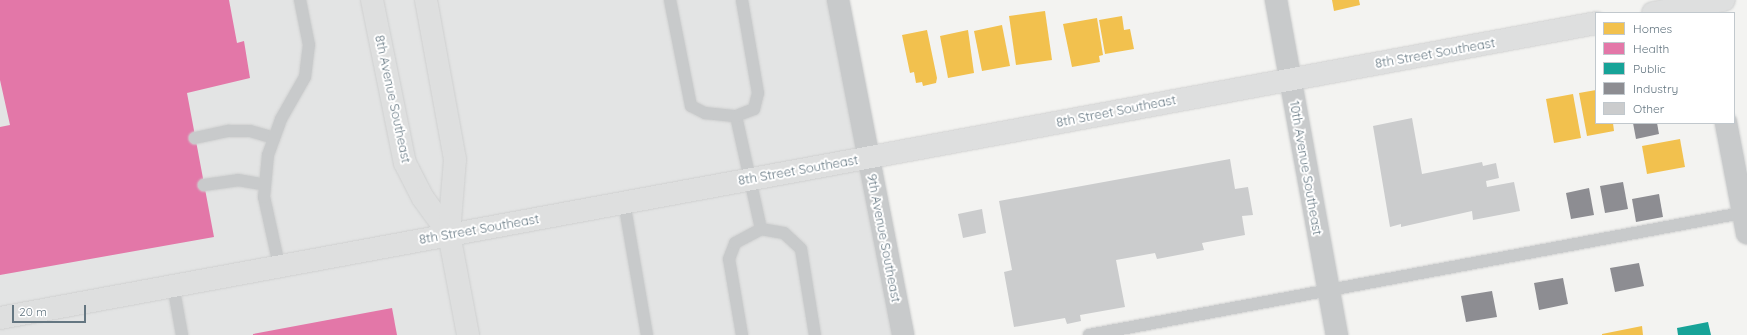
<!DOCTYPE html>
<style>
body{margin:0}
#map{position:relative;width:1747px;height:335px;overflow:hidden;background:#f3f3f1;font-family:Quicksand,sans-serif}
div>[style]{position:absolute}
.built>*{inset:0;background:#e3e4e4}
.homes>*{inset:0;background:#f2c14e}
.health>*{inset:0;background:#e377a8}
.public>*{inset:0;background:#17a398}
.industry>*{inset:0;background:#8d8d92}
.building>*{inset:0;background:#cbcccd}
.roads{filter:drop-shadow(0 0 1px #cfd0d0) drop-shadow(0 0 1px #cfd0d0)}
.lane>*{height:12px;margin:-6px;padding:0 6px;transform-origin:6px;border-radius:6px;background:#c8cacb}
.street>*{height:22px;margin:-11px;padding:0 11px;transform-origin:11px;border-radius:11px;background:#c8cacb}
.secondary>*{height:22px;margin:-11px;padding:0 11px;transform-origin:11px;border-radius:11px;background:#dedfdf}
.primary>*{height:22px;margin:-11px;padding:0 11px;transform-origin:11px;border-radius:11px;background:#dedfdf}
span{translate:-50% -50%;white-space:nowrap;text-align:center;line-height:1.15;-webkit-text-stroke:4px #fff;paint-order:stroke}
.street-label{font-size:13px;color:#647681}
.legend{position:absolute;left:1595px;top:12px;width:140px;height:112px;box-sizing:border-box;background:#fff;border:1px solid #c1c8cd;margin:0;padding:5px 7px;list-style:none;font-size:12px;color:#647681}
.legend li{display:flex;align-items:center;gap:8px;height:20px}
.legend b{width:20px;border:1px solid #c1c8cd}
.scale{position:absolute;left:12px;top:305px;width:74px;height:18px;box-sizing:border-box;border:2px solid #647681;border-top:0;padding-left:5px;font-size:12px;line-height:14px;white-space:nowrap;color:#647681;-webkit-text-stroke:3px #fff;paint-order:stroke}
</style>
<div id="map">
<div class="built">
<div style="clip-path:polygon(0 0,840px 0,903px 335px,0 335px)"></div>
</div>
<div class="homes">
<div style="clip-path:polygon(1332px 0,1359px 0,1360px 5px,1334px 11px)"></div>
<div style="clip-path:polygon(1045px 11px,1052px 60px,1016px 65px,1009px 16px)"></div>
<div style="clip-path:polygon(1122px 16px,1124px 30px,1130px 29px,1134px 49px,1105px 54px,1099px 20px)"></div>
<div style="clip-path:polygon(1097px 18px,1103px 55px,1099px 56px,1100px 62px,1072px 67px,1063px 24px)"></div>
<div style="clip-path:polygon(1002px 25px,1010px 66px,982px 71px,974px 31px)"></div>
<div style="clip-path:polygon(927px 30px,937px 78px,936px 83px,923px 86px,922px 82px,916px 83px,914px 72px,910px 73px,902px 35px)"></div>
<div style="clip-path:polygon(968px 30px,974px 73px,948px 78px,940px 36px)"></div>
<div style="clip-path:polygon(1596px 90px,1596px 123px,1613px 123px,1614px 131px,1587px 136px,1579px 93px)"></div>
<div style="clip-path:polygon(1573px 94px,1581px 138px,1554px 143px,1546px 99px)"></div>
<div style="clip-path:polygon(1680px 139px,1685px 167px,1647px 174px,1642px 146px)"></div>
<div style="clip-path:polygon(1642px 326px,1643px 335px,1602px 335px,1602px 334px)"></div>
</div>
<div class="health">
<div style="clip-path:polygon(0 0,229px 0,237px 43px,244px 41px,250px 78px,187px 93px,214px 237px,0 275px,0 127px,10px 125px,0 80px)"></div>
<div style="clip-path:polygon(392px 308px,397px 335px,253px 335px,253px 334px)"></div>
</div>
<div class="public">
<div style="clip-path:polygon(1708px 322px,1711px 335px,1678px 335px,1677px 328px)"></div>
</div>
<div class="industry">
<div style="clip-path:polygon(1633px 123px,1657px 123px,1659px 134px,1636px 139px)"></div>
<div style="clip-path:polygon(1623px 182px,1628px 209px,1605px 213px,1600px 186px)"></div>
<div style="clip-path:polygon(1589px 188px,1594px 215px,1571px 219px,1566px 193px)"></div>
<div style="clip-path:polygon(1659px 194px,1663px 217px,1636px 222px,1632px 199px)"></div>
<div style="clip-path:polygon(1639px 263px,1644px 286px,1615px 292px,1610px 268px)"></div>
<div style="clip-path:polygon(1563px 278px,1568px 304px,1539px 310px,1534px 283px)"></div>
<div style="clip-path:polygon(1492px 291px,1497px 317px,1466px 322px,1461px 296px)"></div>
</div>
<div class="building">
<div style="clip-path:polygon(1412px 118px,1422px 174px,1482px 162px,1483px 166px,1496px 163px,1499px 178px,1486px 181px,1487px 187px,1514px 182px,1520px 211px,1473px 220px,1472px 211px,1401px 227px,1401px 224px,1390px 227px,1373px 126px)"></div>
<div style="clip-path:polygon(1230px 159px,1235px 189px,1248px 187px,1253px 215px,1242px 216px,1245px 235px,1202px 243px,1204px 250px,1157px 259px,1155px 253px,1116px 260px,1125px 307px,1080px 315px,1081px 321px,1067px 324px,1065px 318px,1014px 327px,1004px 272px,1012px 270px,999px 201px)"></div>
<div style="clip-path:polygon(982px 209px,986px 233px,963px 238px,958px 214px)"></div>
</div>
<div class="roads">
<div class="lane">
<div style="left:670px;top:0;width:108px;rotate:78.8deg"></div>
<div style="left:691px;top:106px;width:16px;rotate:27deg"></div>
<div style="left:705px;top:113px;width:31px;rotate:6deg"></div>
<div style="left:736px;top:116px;width:116px;rotate:77.5deg"></div>
<div style="left:761px;top:229px;width:23px;rotate:10deg"></div>
<div style="left:784px;top:233px;width:23px;rotate:43deg"></div>
<div style="left:801px;top:249px;width:87px;rotate:80.8deg"></div>
<div style="left:736px;top:116px;width:19px;rotate:-21deg"></div>
<div style="left:754px;top:109px;width:16px;rotate:-76deg"></div>
<div style="left:758px;top:93px;width:94px;rotate:-99.8deg"></div>
<div style="left:195px;top:138px;width:35px;rotate:-12deg"></div>
<div style="left:229px;top:131px;width:21px"></div>
<div style="left:250px;top:131px;width:25px;rotate:16deg"></div>
<div style="left:204px;top:185px;width:34px;rotate:-8deg"></div>
<div style="left:238px;top:180px;width:27px;rotate:10deg"></div>
<div style="left:624px;top:202px;width:135px;rotate:80.2deg"></div>
<div style="left:279px;top:265px;width:70px;rotate:-102.4deg"></div>
<div style="left:264px;top:197px;width:42px;rotate:-84.6deg"></div>
<div style="left:268px;top:155px;width:38px;rotate:-70deg"></div>
<div style="left:281px;top:119px;width:48px;rotate:-60.3deg"></div>
<div style="left:305px;top:77px;width:32px;rotate:-83deg"></div>
<div style="left:309px;top:45px;width:46px;rotate:-101.3deg"></div>
<div style="left:173px;top:285px;width:51px;rotate:79.8deg"></div>
<div style="left:742px;top:335px;width:77px;rotate:-99.7deg"></div>
<div style="left:729px;top:259px;width:17px;rotate:-69deg"></div>
<div style="left:735px;top:243px;width:30px;rotate:-28deg"></div>
<div style="left:1089px;top:335px;width:669px;rotate:-10.59deg"></div>
</div>
<div class="street">
<div style="left:838px;top:0;width:341px;rotate:79deg"></div>
<div style="left:1276px;top:0;width:341px;rotate:79.7deg"></div>
<div style="left:1726px;top:123px;width:112px;rotate:79.2deg"></div>
</div>
<div class="secondary">
<div style="left:1653px;top:13px;width:72px;rotate:-10.4deg"></div>
<div style="left:0;top:318px;width:1623px;rotate:-10.47deg"></div>
</div>
<div class="primary">
<div style="left:372px;top:0;width:166px;rotate:78.6deg"></div>
<div style="left:405px;top:163px;width:39px;rotate:63deg"></div>
<div style="left:423px;top:198px;width:44px;rotate:54.2deg"></div>
<div style="left:426px;top:0;width:162px;rotate:79.7deg"></div>
<div style="left:455px;top:159px;width:75px;rotate:94.6deg"></div>
<div style="left:449px;top:234px;width:103px;rotate:79.3deg"></div>
</div>
</div>
<div class="street-label">
<span style="left:1435px;top:53px;rotate:-10deg">8th Street Southeast</span>
<span style="left:393px;top:99px;rotate:78deg">8th Avenue Southeast</span>
<span style="left:1116px;top:111px;rotate:-11deg">8th Street Southeast</span>
<span style="left:1306px;top:168px;rotate:80deg">10th Avenue Southeast</span>
<span style="left:798px;top:170px;rotate:-10deg">8th Street Southeast</span>
<span style="left:479px;top:229px;rotate:-10deg">8th Street Southeast</span>
<span style="left:884px;top:238px;rotate:79deg">9th Avenue Southeast</span>
</div>
<ul class="legend">
<li><b style="height:11px;background:#f2c14e"></b>Homes</li>
<li><b style="height:11px;background:#e377a8"></b>Health</li>
<li><b style="height:11px;background:#17a398"></b>Public</li>
<li><b style="height:11px;background:#8d8d92"></b>Industry</li>
<li><b style="height:11px;background:#cbcccd"></b>Other</li>
</ul>
<div class="scale">20 m</div>
</div>
